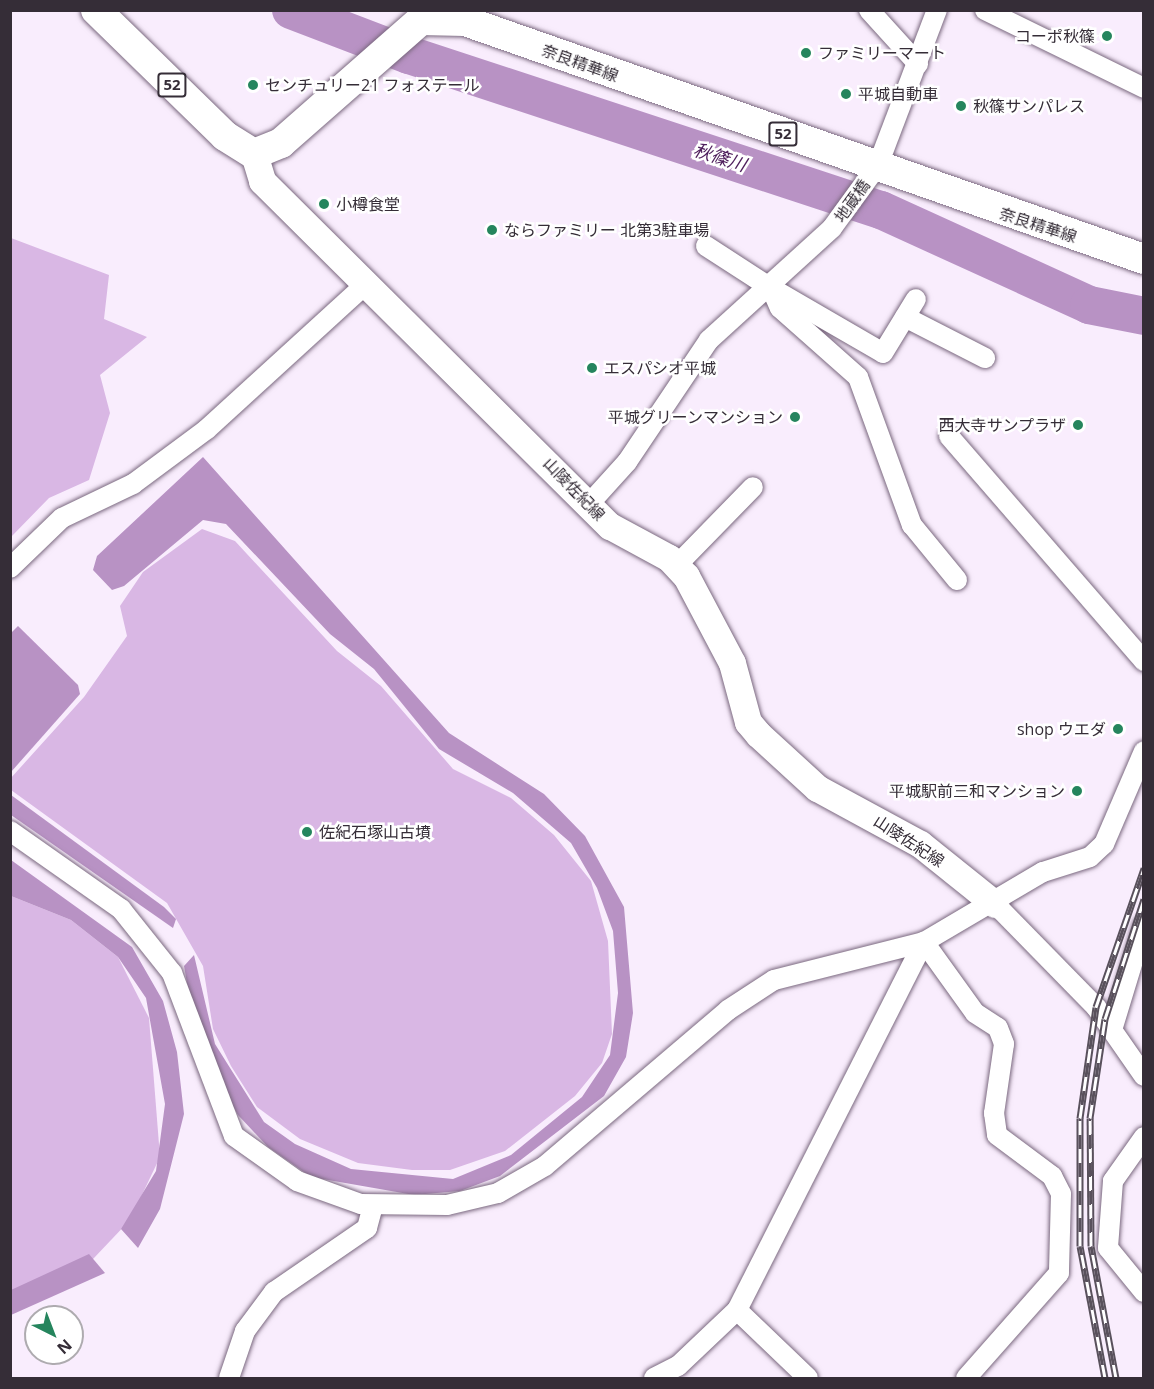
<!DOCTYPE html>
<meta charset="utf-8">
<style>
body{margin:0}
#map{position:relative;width:1154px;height:1389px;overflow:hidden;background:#f9edfd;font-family:"Open Sans","Noto Sans JP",sans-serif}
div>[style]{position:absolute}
.green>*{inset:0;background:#d9b7e4}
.water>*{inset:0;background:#b892c4}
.river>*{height:38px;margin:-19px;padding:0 19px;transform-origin:19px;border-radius:19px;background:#b892c4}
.roads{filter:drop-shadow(0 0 2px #7a687f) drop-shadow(0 0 2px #7a687f)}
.street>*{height:20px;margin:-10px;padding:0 10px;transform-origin:10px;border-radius:10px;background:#fff}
.secondary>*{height:27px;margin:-13.5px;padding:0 13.5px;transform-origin:13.5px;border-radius:13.5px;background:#fff}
.primary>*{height:30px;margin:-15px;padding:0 15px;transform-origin:15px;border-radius:15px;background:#fff}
.rail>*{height:7px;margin-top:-3.5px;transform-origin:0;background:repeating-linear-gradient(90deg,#fff 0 14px,#59515c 0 28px);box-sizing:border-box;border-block:2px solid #59515c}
.dots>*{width:16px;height:16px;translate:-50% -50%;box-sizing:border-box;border:3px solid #fff;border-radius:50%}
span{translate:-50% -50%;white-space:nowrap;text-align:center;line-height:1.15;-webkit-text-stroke:5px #fff;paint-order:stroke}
.shield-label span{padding:2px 4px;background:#fff;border:2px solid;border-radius:4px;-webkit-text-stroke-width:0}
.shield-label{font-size:15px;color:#352d37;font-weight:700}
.poi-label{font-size:16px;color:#352d37}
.right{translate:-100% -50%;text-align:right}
.left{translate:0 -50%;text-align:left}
.street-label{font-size:16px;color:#352d37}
.water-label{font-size:18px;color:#4d1d5b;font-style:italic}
.frame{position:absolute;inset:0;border:12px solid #352d37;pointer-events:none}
.north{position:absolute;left:24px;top:1305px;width:60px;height:60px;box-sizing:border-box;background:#fff;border:2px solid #aeabaf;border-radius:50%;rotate:138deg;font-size:16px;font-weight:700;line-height:24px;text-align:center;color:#352d37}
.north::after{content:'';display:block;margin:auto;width:21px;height:27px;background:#25855d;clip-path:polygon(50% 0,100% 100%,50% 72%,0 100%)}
</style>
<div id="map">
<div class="green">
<div style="clip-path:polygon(11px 238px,109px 275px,104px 319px,147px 337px,100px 375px,110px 413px,89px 480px,49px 498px,11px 537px)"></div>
<div style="clip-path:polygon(202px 529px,235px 541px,337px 651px,381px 686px,453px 769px,511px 798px,554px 835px,591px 881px,608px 941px,612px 1034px,602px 1063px,575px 1096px,505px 1151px,450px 1170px,412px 1170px,358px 1163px,300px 1139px,257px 1107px,231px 1066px,213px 1029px,203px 966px,167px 903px,11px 790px,10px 779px,84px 697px,127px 636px,120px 606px,143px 572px)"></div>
<div style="clip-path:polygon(11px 896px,71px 920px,118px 957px,149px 1018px,160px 1157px,130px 1220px,75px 1278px,11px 1298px)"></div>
</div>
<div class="water">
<div style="clip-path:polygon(203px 457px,449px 733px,544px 794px,585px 836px,624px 907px,633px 1013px,626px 1057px,604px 1096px,500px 1176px,460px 1191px,414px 1195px,311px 1177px,268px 1147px,238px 1115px,213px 1073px,194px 1023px,184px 966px,194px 955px,215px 1044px,264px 1122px,295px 1144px,351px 1169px,453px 1179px,511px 1155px,582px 1097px,610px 1055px,618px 993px,613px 931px,597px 888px,571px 843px,513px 793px,439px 749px,374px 669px,330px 634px,226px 524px,203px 520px,124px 586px,112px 590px,93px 570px,97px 556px)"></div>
<div style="clip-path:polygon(18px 626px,78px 685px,80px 694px,11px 772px,11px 633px)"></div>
<div style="clip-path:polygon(11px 795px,164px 907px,176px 919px,173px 928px,11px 815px)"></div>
<div style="clip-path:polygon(11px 860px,132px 947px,163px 1001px,177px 1052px,184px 1114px,160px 1209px,138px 1248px,121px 1229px,156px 1171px,165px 1104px,146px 998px,118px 957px,71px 920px,11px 896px)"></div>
<div style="clip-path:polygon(89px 1254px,105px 1273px,11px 1315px,11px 1290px)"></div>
</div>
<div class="river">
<div style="left:291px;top:10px;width:126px;rotate:20.9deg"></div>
<div style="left:409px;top:55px;width:497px;rotate:18.2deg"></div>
<div style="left:881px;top:210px;width:229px;rotate:24.5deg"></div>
<div style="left:1089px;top:305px;width:56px;rotate:11.3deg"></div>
</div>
<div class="roads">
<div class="street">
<div style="left:869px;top:10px;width:73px;rotate:47.8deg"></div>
<div style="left:985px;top:10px;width:177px;rotate:26.1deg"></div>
<div style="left:706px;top:246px;width:77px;rotate:32.9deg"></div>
<div style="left:771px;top:288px;width:22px;rotate:66deg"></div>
<div style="left:780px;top:308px;width:104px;rotate:41.5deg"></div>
<div style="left:858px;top:377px;width:158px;rotate:70deg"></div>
<div style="left:912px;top:525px;width:71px;rotate:50.7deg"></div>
<div style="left:771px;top:288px;width:129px;rotate:30.1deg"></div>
<div style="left:883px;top:353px;width:63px;rotate:-58.6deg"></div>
<div style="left:905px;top:317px;width:90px;rotate:27.1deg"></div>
<div style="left:949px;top:436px;width:298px;rotate:49.1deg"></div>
<div style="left:589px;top:504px;width:57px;rotate:-47.9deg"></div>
<div style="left:627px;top:462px;width:147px;rotate:-56.1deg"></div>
<div style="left:709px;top:340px;width:166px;rotate:-42.3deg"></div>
<div style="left:832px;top:228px;width:78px;rotate:-53.9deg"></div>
<div style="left:878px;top:165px;width:166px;rotate:-69.2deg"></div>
<div style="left:676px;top:566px;width:110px;rotate:-45.7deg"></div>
<div style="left:10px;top:568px;width:72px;rotate:-43.9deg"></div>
<div style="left:62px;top:518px;width:79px;rotate:-25.6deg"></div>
<div style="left:133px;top:484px;width:92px;rotate:-36.6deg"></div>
<div style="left:207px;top:429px;width:215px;rotate:-42.4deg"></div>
<div style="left:10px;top:831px;width:136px;rotate:35.1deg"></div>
<div style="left:121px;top:909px;width:82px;rotate:51.4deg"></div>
<div style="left:172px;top:973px;width:174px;rotate:69.2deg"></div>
<div style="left:234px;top:1136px;width:77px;rotate:35.5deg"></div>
<div style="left:297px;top:1181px;width:68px;rotate:19.8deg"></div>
<div style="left:361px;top:1204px;width:86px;rotate:0.7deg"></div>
<div style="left:447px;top:1205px;width:52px;rotate:-13.2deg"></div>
<div style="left:498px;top:1193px;width:54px;rotate:-29.9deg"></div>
<div style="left:545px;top:1166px;width:240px;rotate:-40.4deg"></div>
<div style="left:728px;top:1010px;width:55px;rotate:-33.1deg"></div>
<div style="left:774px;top:980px;width:155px;rotate:-14.2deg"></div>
<div style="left:924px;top:942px;width:87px;rotate:54.3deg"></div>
<div style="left:975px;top:1013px;width:27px;rotate:33deg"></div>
<div style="left:998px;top:1028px;width:17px;rotate:69deg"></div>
<div style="left:1004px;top:1044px;width:70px;rotate:98.2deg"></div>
<div style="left:994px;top:1113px;width:22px;rotate:82deg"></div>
<div style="left:997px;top:1135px;width:69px;rotate:36.7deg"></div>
<div style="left:1052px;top:1176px;width:20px;rotate:63deg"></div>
<div style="left:1061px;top:1194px;width:79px;rotate:91.5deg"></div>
<div style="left:1059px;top:1273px;width:140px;rotate:131.5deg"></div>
<div style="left:995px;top:904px;width:144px;rotate:45.6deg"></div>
<div style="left:1096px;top:1007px;width:84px;rotate:55.2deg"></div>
<div style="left:1112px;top:1030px;width:110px;rotate:-73.1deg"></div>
<div style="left:1144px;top:1137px;width:54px;rotate:125.2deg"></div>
<div style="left:1113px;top:1181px;width:67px;rotate:94.3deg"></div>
<div style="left:1108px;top:1248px;width:57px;rotate:50.7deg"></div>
<div style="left:737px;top:1310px;width:98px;rotate:43.8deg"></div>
<div style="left:229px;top:1378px;width:50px;rotate:-71.2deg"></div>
<div style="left:245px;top:1331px;width:49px;rotate:-53.4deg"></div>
<div style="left:274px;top:1292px;width:113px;rotate:-34.5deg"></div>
<div style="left:367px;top:1228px;width:23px;rotate:-75deg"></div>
<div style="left:654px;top:1378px;width:27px;rotate:-27deg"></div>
<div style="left:678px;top:1366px;width:81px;rotate:-43.5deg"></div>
<div style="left:737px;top:1310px;width:413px;rotate:-63.1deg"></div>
<div style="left:924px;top:942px;width:138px;rotate:-30.5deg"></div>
<div style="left:1043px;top:872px;width:49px;rotate:-17.7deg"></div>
<div style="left:1090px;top:857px;width:19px;rotate:-43deg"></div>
<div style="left:1104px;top:844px;width:101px;rotate:-66.7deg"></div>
</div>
<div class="secondary">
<div style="left:254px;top:154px;width:28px;rotate:73deg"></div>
<div style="left:262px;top:181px;width:490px;rotate:44.8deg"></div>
<div style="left:610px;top:526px;width:67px;rotate:28.5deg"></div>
<div style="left:669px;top:558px;width:25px;rotate:47deg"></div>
<div style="left:686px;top:576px;width:98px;rotate:62.1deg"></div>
<div style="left:732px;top:663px;width:61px;rotate:74.8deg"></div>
<div style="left:748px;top:722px;width:16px;rotate:50deg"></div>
<div style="left:758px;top:734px;width:80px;rotate:42.5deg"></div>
<div style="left:817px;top:788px;width:117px;rotate:28.5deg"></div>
<div style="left:920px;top:844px;width:96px;rotate:38.7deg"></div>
</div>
<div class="primary">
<div style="left:96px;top:10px;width:180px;rotate:44.3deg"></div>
<div style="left:225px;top:136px;width:34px;rotate:32deg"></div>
<div style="left:254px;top:154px;width:29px;rotate:-22deg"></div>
<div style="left:281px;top:143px;width:186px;rotate:-41.3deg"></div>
<div style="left:421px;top:20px;width:44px;rotate:1.3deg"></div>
<div style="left:465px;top:21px;width:720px;rotate:19.32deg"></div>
</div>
</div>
<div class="rail">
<div style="left:1105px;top:1378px;width:134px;rotate:-100.7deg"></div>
<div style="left:1080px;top:1246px;width:128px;rotate:-90deg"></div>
<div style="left:1080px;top:1118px;width:112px;rotate:-81.8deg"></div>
<div style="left:1096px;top:1007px;width:147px;rotate:-70.9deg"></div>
<div style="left:1116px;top:1378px;width:134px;rotate:-100.7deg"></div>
<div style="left:1091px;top:1246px;width:128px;rotate:-90.4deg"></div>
<div style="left:1090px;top:1118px;width:100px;rotate:-81.4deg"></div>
<div style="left:1105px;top:1019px;width:126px;rotate:-72deg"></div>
</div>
<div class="dots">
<div style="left:1107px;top:36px;background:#25855d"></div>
<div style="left:806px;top:53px;background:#25855d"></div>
<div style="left:253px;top:85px;background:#25855d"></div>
<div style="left:846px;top:94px;background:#25855d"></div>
<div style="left:961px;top:106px;background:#25855d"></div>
<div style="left:324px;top:204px;background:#25855d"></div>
<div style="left:492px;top:230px;background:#25855d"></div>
<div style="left:592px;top:368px;background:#25855d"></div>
<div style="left:795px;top:417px;background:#25855d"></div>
<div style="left:1078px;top:425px;background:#25855d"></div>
<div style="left:1118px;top:729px;background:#25855d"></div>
<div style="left:1077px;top:791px;background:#25855d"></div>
<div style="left:307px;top:832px;background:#25855d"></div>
</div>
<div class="shield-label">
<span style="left:172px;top:85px">52</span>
<span style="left:783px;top:134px">52</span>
</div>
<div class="poi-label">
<span class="right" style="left:1095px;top:36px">コーポ秋篠</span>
<span class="left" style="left:818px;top:53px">ファミリーマート</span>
<span class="left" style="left:265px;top:85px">センチュリー21 フォステール</span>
<span class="left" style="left:858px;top:94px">平城自動車</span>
<span class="left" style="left:973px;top:106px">秋篠サンパレス</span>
<span class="left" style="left:336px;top:204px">小樽食堂</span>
<span class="left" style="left:504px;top:230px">ならファミリー 北第3駐車場</span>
<span class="left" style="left:604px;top:368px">エスパシオ平城</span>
<span class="right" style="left:783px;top:417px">平城グリーンマンション</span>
<span class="right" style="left:1066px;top:425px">西大寺サンプラザ</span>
<span class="right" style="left:1106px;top:729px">shop ウエダ</span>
<span class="right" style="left:1065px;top:791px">平城駅前三和マンション</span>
<span class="left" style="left:319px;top:832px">佐紀石塚山古墳</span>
</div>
<div class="street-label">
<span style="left:580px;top:63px;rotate:20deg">奈良精華線</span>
<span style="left:852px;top:201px;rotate:-54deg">地蔵橋</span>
<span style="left:1038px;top:225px;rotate:18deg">奈良精華線</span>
<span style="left:574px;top:489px;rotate:46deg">山陵佐紀線</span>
<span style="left:909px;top:841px;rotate:33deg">山陵佐紀線</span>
</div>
<div class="water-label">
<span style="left:720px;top:157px;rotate:18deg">秋篠川</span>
</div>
<div class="frame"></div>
<div class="north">N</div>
</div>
